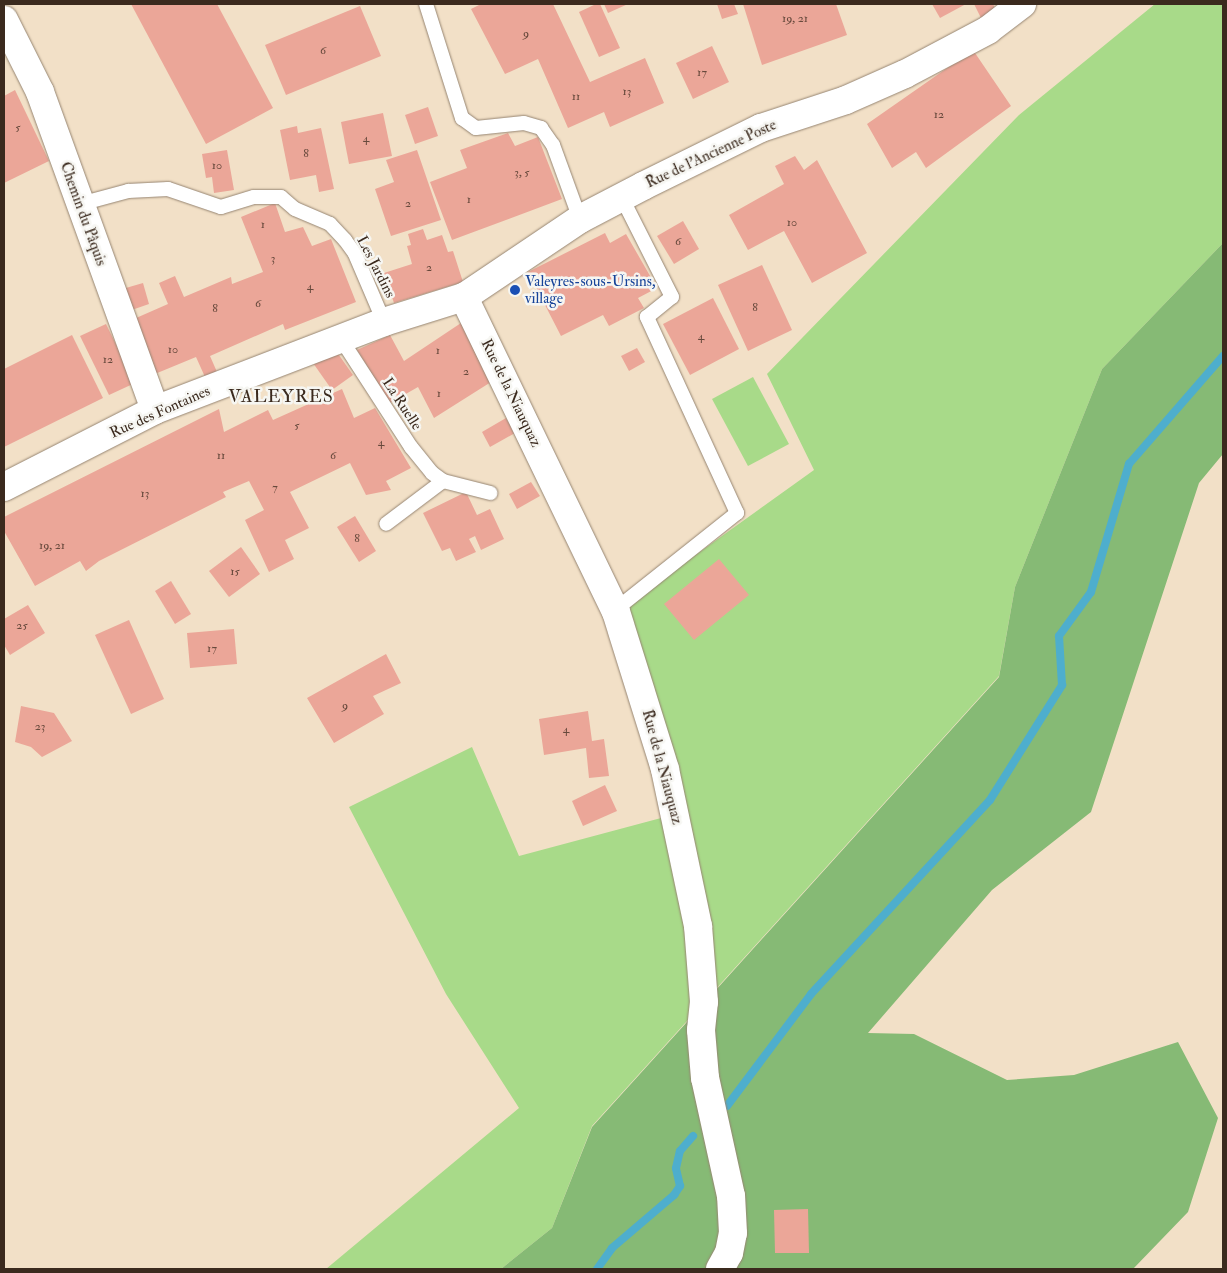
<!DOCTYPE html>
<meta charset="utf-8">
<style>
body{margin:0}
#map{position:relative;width:1227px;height:1273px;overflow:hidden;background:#f2e0c7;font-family:"IM FELL Double Pica",serif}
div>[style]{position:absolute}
.green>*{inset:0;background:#a8da89}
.forest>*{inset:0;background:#86ba75}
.stream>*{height:8px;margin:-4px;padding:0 4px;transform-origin:4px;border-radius:4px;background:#4eaecd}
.building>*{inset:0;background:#eba698}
.roads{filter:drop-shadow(0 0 1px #968572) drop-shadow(0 0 1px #968572)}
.service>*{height:14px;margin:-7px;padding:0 7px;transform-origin:7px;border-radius:7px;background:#fff}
.minor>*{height:28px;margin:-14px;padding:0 14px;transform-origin:14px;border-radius:14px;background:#fff}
.tertiary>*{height:28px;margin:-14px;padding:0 14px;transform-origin:14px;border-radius:14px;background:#fff}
.dots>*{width:14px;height:14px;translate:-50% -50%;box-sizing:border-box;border:2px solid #f6f6f2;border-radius:50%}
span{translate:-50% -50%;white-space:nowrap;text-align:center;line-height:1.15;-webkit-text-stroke:5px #f6f6f2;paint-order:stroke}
.number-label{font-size:12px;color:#67493c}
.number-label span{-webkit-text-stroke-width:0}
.street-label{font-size:15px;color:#3b2a1e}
.transit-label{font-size:15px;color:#164399}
.left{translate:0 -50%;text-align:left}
.quarter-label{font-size:18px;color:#3b2a1e;letter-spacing:1px}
.frame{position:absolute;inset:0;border:5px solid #3b2a1e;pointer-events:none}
</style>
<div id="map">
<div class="green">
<div style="clip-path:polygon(1155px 4px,1223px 4px,1223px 243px,1102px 369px,1015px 587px,999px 676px,592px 1126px,552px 1228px,501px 1269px,326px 1269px,519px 1108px,446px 994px,349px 807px,472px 747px,519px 856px,676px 814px,616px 612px,814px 470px,767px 374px,1019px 115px)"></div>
<div style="clip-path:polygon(753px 377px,789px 444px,748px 466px,712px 399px)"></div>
</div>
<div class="forest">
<div style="clip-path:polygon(1223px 243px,1223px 454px,1199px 483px,1091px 812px,992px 890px,868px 1033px,914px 1034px,1007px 1080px,1074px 1075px,1178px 1042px,1218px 1118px,1188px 1212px,1133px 1269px,501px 1269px,552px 1228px,592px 1127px,999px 677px,1015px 587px,1102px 369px)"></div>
</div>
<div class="stream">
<div style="left:727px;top:1106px;width:140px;rotate:-53.1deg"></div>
<div style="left:811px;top:994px;width:264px;rotate:-47.3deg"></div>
<div style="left:990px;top:800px;width:136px;rotate:-57.9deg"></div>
<div style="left:1062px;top:685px;width:49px;rotate:-93.5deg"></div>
<div style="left:1059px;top:636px;width:54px;rotate:-54deg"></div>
<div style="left:1091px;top:592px;width:134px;rotate:-73.5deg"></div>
<div style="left:1129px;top:464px;width:143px;rotate:-49deg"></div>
<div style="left:597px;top:1269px;width:26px;rotate:-54deg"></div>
<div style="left:612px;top:1248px;width:82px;rotate:-40.5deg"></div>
<div style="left:674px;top:1195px;width:11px;rotate:-56deg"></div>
<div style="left:680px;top:1186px;width:18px;rotate:-103deg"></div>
<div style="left:676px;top:1168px;width:17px;rotate:-77deg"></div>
<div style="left:680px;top:1151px;width:20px;rotate:-49deg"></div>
</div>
<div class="building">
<div style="clip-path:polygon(131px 4px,217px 4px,273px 108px,206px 144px)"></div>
<div style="clip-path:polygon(481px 4px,553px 4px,590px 82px,645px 58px,664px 103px,610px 127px,604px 112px,568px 128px,538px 59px,505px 74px,471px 9px)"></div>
<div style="clip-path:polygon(596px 4px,600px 4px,620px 48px,599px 57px,579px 12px)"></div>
<div style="clip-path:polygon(604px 4px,628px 4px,608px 13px)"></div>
<div style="clip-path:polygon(717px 4px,734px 4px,738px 14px,722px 19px)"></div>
<div style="clip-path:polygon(743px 4px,836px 4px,847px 35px,762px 65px)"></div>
<div style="clip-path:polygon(932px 4px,966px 4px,940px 18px)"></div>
<div style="clip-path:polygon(974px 4px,993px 4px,996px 10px,981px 18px)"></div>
<div style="clip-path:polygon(360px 6px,381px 56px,286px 95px,265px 45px)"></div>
<div style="clip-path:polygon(712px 46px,729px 82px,693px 99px,676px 63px)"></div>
<div style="clip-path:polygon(973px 50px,1011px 106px,926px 168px,916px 152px,892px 168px,867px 124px)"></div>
<div style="clip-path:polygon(15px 90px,49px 161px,4px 183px,4px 96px)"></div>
<div style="clip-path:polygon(428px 107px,438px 136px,415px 144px,405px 115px)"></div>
<div style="clip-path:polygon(383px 113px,392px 156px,349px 164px,341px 122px)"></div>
<div style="clip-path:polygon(297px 126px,298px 133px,321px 128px,334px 189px,319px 192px,316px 175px,290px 180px,280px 130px)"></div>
<div style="clip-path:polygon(508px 133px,515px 146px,538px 137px,562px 199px,452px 240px,430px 182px,467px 168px,460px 150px)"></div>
<div style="clip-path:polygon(227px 150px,234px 190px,214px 193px,212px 177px,206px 178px,202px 154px)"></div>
<div style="clip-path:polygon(417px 150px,441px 220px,391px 236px,375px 189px,394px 182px,386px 160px)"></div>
<div style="clip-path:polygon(795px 156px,804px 170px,817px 160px,867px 253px,812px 283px,784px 231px,748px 250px,729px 215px,784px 184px,775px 166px)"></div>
<div style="clip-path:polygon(275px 203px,285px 232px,303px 227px,312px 246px,331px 239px,356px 302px,285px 330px,283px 324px,210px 356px,217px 372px,205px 377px,196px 357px,150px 376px,127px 322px,168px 304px,159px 283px,175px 276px,184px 297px,231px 277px,232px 284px,263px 272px,241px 217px)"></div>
<div style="clip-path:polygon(683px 221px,699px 249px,674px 264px,657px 236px)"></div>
<div style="clip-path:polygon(423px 229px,427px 240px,442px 235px,448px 252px,453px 251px,463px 282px,394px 303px,384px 273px,412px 264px,407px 246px,411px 245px,408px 234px)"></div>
<div style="clip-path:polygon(605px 233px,610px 243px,626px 234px,657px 288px,638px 298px,644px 308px,609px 326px,603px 315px,561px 336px,528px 272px)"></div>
<div style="clip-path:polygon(762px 265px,792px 330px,748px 351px,718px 285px)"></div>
<div style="clip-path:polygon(143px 283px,149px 304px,126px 312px,119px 290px)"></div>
<div style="clip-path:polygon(713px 298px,739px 349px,690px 375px,663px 324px)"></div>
<div style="clip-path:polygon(461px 323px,491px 382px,434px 418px,418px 387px,390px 403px,357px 350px,390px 335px,404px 361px)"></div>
<div style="clip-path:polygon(106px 324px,135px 383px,109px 395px,80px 336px)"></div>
<div style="clip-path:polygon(72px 335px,103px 398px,4px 447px,4px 369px)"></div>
<div style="clip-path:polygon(334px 348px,353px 375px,332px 390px,313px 363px)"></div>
<div style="clip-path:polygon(637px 348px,645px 362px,629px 371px,621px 356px)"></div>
<div style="clip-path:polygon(342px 389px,354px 418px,375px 408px,411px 468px,386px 481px,391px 490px,366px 495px,350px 463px,290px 492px,309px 528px,285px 540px,294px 559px,269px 572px,245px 520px,264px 510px,249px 481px,223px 492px,226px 497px,99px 561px,86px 571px,80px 561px,35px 586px,4px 531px,4px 517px,219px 409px,224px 432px,268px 410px,273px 420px)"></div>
<div style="clip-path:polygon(506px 418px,515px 433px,490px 447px,482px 432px)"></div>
<div style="clip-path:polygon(531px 482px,540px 496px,517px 509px,509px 494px)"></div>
<div style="clip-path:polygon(466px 492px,477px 515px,490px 509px,504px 539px,481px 550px,475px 536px,469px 539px,476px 552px,456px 561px,450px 548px,442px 551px,423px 513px)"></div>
<div style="clip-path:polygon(355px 516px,376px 551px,359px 562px,337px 527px)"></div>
<div style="clip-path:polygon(241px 547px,260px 574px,229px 597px,209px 571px)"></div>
<div style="clip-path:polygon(719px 559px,749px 595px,694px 640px,664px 604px)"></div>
<div style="clip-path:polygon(171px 581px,191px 614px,175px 624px,155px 591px)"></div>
<div style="clip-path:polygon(28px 605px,45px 633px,10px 655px,4px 645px,4px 619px)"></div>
<div style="clip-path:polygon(129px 620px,164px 699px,131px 714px,95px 635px)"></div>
<div style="clip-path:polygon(234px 629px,237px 664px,190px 668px,187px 633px)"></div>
<div style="clip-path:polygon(386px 654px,401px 683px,373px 696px,384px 714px,334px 743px,307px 698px)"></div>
<div style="clip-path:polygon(21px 706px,54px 713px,72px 741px,42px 757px,31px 747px,15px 742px)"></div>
<div style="clip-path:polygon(588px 711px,592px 741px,604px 739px,609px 776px,589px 778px,586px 748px,544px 755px,539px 719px)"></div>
<div style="clip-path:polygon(605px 785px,617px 811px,583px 826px,572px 801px)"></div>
<div style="clip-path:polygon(808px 1209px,809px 1253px,775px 1253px,774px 1210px)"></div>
</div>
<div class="roads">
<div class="service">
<div style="left:426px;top:4px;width:120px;rotate:72.5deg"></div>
<div style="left:462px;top:118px;width:17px;rotate:36deg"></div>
<div style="left:476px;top:128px;width:48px;rotate:-5.9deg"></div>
<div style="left:524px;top:123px;width:18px;rotate:16deg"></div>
<div style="left:541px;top:128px;width:21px;rotate:55deg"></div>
<div style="left:553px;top:145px;width:79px;rotate:70deg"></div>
<div style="left:80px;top:204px;width:50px;rotate:-15.2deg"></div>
<div style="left:128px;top:191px;width:40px;rotate:-2.9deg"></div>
<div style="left:168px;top:189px;width:56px;rotate:18.8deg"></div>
<div style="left:221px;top:207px;width:34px;rotate:-17deg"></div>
<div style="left:254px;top:197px;width:27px"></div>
<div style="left:281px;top:197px;width:18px;rotate:41deg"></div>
<div style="left:295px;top:209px;width:38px;rotate:23deg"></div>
<div style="left:330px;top:224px;width:22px;rotate:47deg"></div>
<div style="left:345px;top:240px;width:17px;rotate:54deg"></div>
<div style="left:355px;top:254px;width:74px;rotate:66.9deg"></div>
<div style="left:341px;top:339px;width:129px;rotate:57.1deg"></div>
<div style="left:411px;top:447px;width:33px;rotate:51deg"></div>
<div style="left:432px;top:473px;width:14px;rotate:36deg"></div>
<div style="left:443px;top:481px;width:71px;rotate:143deg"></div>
<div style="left:443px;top:481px;width:49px;rotate:14.3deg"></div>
<div style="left:615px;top:610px;width:156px;rotate:-38.5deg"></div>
<div style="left:737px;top:513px;width:216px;rotate:-114.7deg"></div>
<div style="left:647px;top:317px;width:32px;rotate:-39deg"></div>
<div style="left:672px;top:297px;width:111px;rotate:-116.8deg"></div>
</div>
<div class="minor">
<div style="left:4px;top:20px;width:80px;rotate:63.4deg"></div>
<div style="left:40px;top:92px;width:338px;rotate:70.1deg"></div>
<div style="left:4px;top:487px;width:169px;rotate:-27deg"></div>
<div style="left:155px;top:410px;width:245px;rotate:-21deg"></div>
<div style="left:384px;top:322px;width:84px;rotate:-17.4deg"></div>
</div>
<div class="tertiary">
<div style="left:720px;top:1269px;width:18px;rotate:-61deg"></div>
<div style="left:729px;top:1253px;width:20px;rotate:-79deg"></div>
<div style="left:733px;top:1233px;width:37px;rotate:-93deg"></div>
<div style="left:731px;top:1196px;width:121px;rotate:-102.4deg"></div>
<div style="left:705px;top:1078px;width:48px;rotate:-94.8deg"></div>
<div style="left:701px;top:1030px;width:28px;rotate:-84deg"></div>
<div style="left:704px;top:1002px;width:76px;rotate:-94.5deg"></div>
<div style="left:698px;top:926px;width:160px;rotate:-101.9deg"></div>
<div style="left:665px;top:769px;width:164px;rotate:-107.3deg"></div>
<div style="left:616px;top:612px;width:350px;rotate:-115.8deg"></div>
<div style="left:464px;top:297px;width:140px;rotate:-33.9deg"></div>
<div style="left:580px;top:219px;width:71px;rotate:-27.6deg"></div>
<div style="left:643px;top:186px;width:131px;rotate:-26.2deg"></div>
<div style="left:761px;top:128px;width:89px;rotate:-18.2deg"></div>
<div style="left:846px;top:100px;width:64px;rotate:-23.8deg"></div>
<div style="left:905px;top:74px;width:94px;rotate:-27.9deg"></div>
<div style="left:988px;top:30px;width:43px;rotate:-37.4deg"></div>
</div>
</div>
<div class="dots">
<div style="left:515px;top:290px;background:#1a4fb4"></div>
</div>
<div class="number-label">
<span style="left:795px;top:19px">19, 21</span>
<span style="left:526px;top:34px">9</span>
<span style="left:323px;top:51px">6</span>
<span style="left:702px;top:73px">17</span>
<span style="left:627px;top:92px">13</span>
<span style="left:576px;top:97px">11</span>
<span style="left:939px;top:115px">12</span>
<span style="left:18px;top:128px">5</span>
<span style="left:366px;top:139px">4</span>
<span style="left:306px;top:154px">8</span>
<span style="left:217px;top:166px">10</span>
<span style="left:522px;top:173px">3, 5</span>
<span style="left:469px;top:200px">1</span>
<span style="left:408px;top:204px">2</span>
<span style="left:792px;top:223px">10</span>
<span style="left:263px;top:225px">1</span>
<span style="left:678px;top:242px">6</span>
<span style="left:273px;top:259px">3</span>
<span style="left:429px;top:268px">2</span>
<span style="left:310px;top:287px">4</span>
<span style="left:258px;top:304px">6</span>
<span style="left:755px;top:308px">8</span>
<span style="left:215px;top:309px">8</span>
<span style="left:701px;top:337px">4</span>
<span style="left:173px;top:350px">10</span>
<span style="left:438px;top:351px">1</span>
<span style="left:108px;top:360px">12</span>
<span style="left:466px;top:372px">2</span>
<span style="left:439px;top:394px">1</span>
<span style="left:297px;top:426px">5</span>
<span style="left:381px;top:443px">4</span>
<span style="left:221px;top:456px">11</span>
<span style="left:333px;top:456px">6</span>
<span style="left:275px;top:488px">7</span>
<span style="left:145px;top:494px">13</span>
<span style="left:357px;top:539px">8</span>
<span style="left:52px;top:546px">19, 21</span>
<span style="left:235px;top:572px">15</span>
<span style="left:22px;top:626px">25</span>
<span style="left:212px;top:649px">17</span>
<span style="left:345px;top:706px">9</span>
<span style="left:40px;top:727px">23</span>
<span style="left:566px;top:730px">4</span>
</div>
<div class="street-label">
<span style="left:711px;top:154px;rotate:-25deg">Rue de l'Ancienne Poste</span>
<span style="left:83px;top:214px;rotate:70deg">Chemin du Pâquis</span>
<span style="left:376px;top:267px;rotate:63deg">Les Jardins</span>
<span style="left:511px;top:393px;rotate:64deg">Rue de la Niauquaz</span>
<span style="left:402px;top:404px;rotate:57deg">La Ruelle</span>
<span style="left:160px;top:412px;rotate:-24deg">Rue des Fontaines</span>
<span style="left:662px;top:767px;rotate:75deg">Rue de la Niauquaz</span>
</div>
<div class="transit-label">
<span class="left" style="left:525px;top:290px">Valeyres-sous-Ursins,<br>village</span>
</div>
<div class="quarter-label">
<span style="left:281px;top:397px">VALEYRES</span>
</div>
<div class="frame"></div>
</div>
